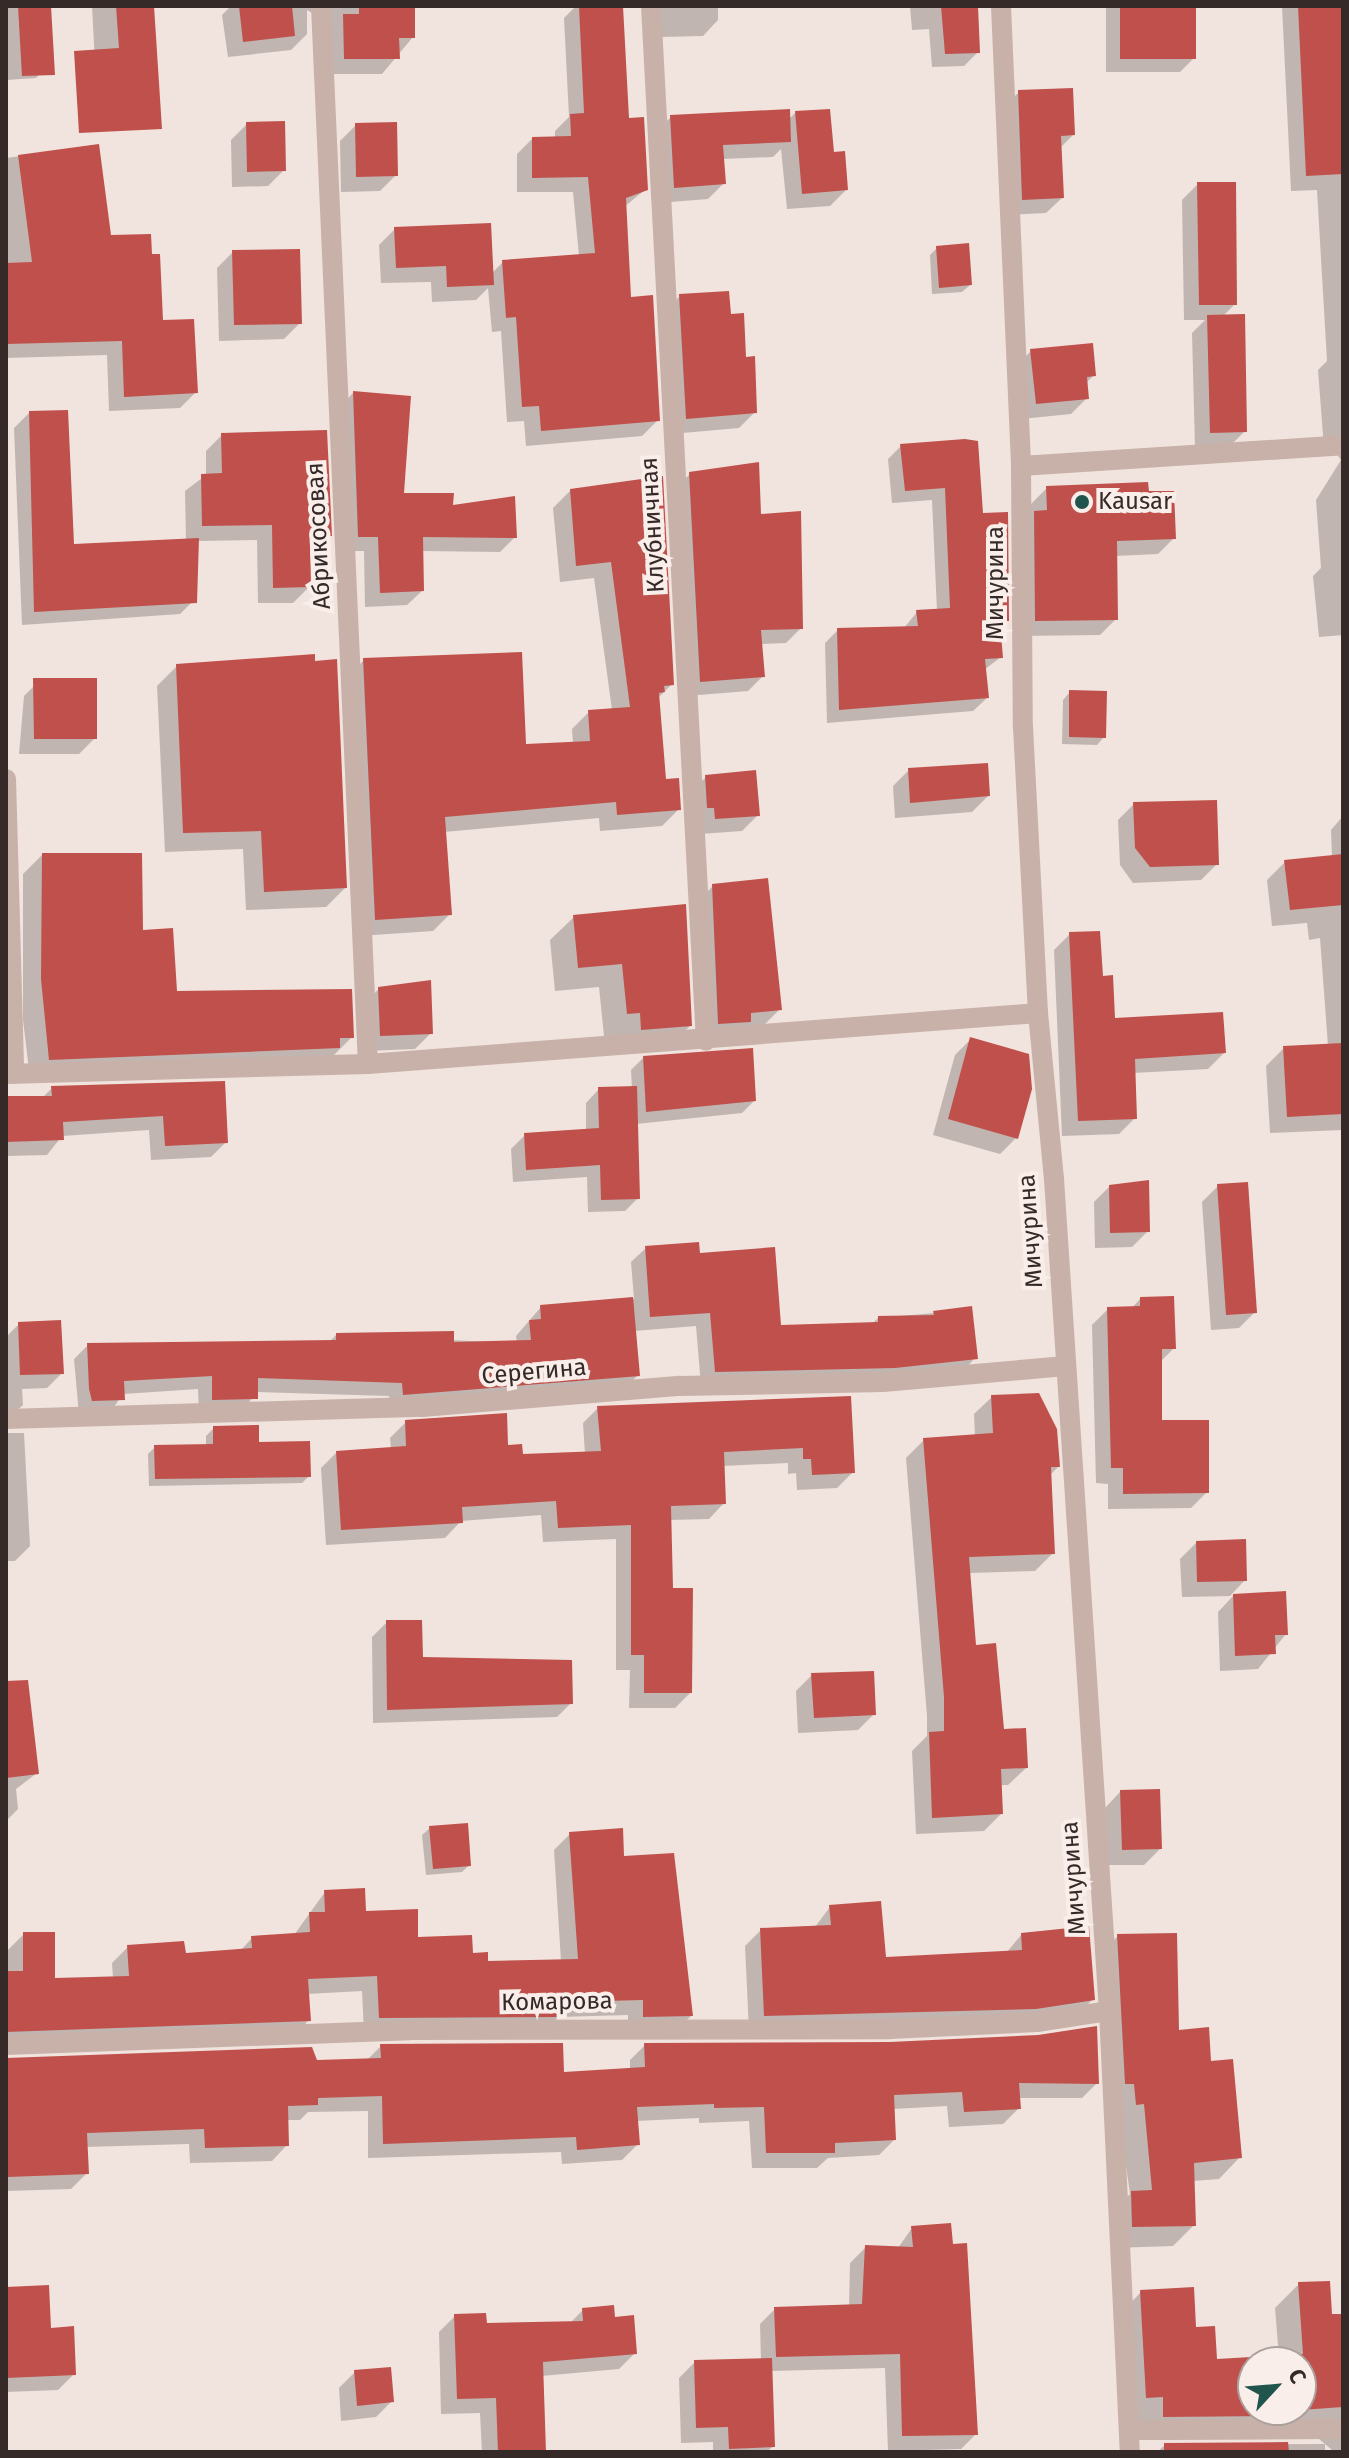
<!DOCTYPE html>
<meta charset="utf-8">
<style>
body{margin:0}
#map{position:relative;width:1349px;height:2458px;overflow:hidden;background:#f1e3dd;font-family:"Fira Sans",sans-serif}
div>[style]{position:absolute}
.shadow>*{inset:0;background:#0003}
.building>*{inset:0;background:#c0504b}
.street>*{height:20px;margin:-10px;padding:0 10px;transform-origin:10px;border-radius:10px;background:#c8b1a9}
.dots>*{width:22px;height:22px;translate:-50% -50%;box-sizing:border-box;border:4px solid #f9eee9;border-radius:50%}
span{translate:-50% -50%;white-space:nowrap;text-align:center;line-height:1.15;-webkit-text-stroke:8px #f9eee9;paint-order:stroke}
.poi-label{font-size:24px;color:#362a29}
.left{translate:0 -50%;text-align:left}
.street-label{font-size:24px;color:#362a29}
.frame{position:absolute;inset:0;border:8px solid #362a29;pointer-events:none}
.north{position:absolute;left:1237px;top:2346px;width:80px;height:80px;box-sizing:border-box;background:#f9eee9;border:2px solid #aba09c;border-radius:50%;rotate:64deg;font-size:22px;font-weight:700;line-height:32px;text-align:center;color:#362a29}
.north::after{content:'';display:block;margin:auto;width:28px;height:36px;background:#20554e;clip-path:polygon(50% 0,100% 100%,50% 72%,0 100%)}
</style>
<div id="map">
<div class="shadow">
<div style="clip-path:polygon(6px 6px,49px 6px,52px 62px,36px 78px,6px 80px)"></div>
<div style="clip-path:polygon(92px 6px,152px 6px,96px 83px)"></div>
<div style="clip-path:polygon(231px 6px,413px 6px,413px 37px,382px 74px,329px 74px,317px 16px,307px 10px,307px 34px,291px 50px,228px 57px,222px 15px)"></div>
<div style="clip-path:polygon(576px 6px,621px 6px,628px 120px,646px 189px,624px 207px,629px 299px,658px 420px,642px 436px,526px 446px,524px 421px,507px 422px,501px 331px,492px 332px,488px 288px,476px 300px,432px 302px,431px 282px,381px 283px,379px 245px,395px 229px,491px 274px,503px 262px,579px 256px,573px 192px,517px 192px,517px 154px,532px 139px,555px 139px,555px 131px,569px 117px,564px 18px)"></div>
<div style="clip-path:polygon(659px 6px,718px 6px,718px 20px,703px 36px,660px 37px)"></div>
<div style="clip-path:polygon(910px 6px,977px 6px,978px 52px,964px 66px,932px 67px,929px 29px,912px 30px)"></div>
<div style="clip-path:polygon(1106px 6px,1194px 6px,1194px 58px,1180px 72px,1106px 72px)"></div>
<div style="clip-path:polygon(1282px 6px,1343px 6px,1343px 635px,1319px 637px,1313px 576px,1321px 568px,1316px 500px,1341px 460px,1333px 449px,1324px 448px,1318px 370px,1327px 361px,1317px 190px,1291px 191px)"></div>
<div style="clip-path:polygon(1019px 92px,1073px 135px,1060px 148px,1062px 198px,1046px 213px,1007px 215px,1003px 108px)"></div>
<div style="clip-path:polygon(795px 113px,832px 154px,846px 190px,830px 206px,787px 209px,781px 149px,773px 157px,722px 159px,724px 183px,708px 199px,658px 203px,655px 133px,671px 117px,788px 120px)"></div>
<div style="clip-path:polygon(247px 124px,284px 170px,268px 186px,232px 187px,231px 140px)"></div>
<div style="clip-path:polygon(356px 125px,396px 175px,380px 191px,341px 192px,340px 141px)"></div>
<div style="clip-path:polygon(97px 146px,109px 237px,161px 322px,195px 393px,180px 408px,109px 411px,107px 355px,6px 358px,6px 158px)"></div>
<div style="clip-path:polygon(1198px 184px,1235px 304px,1222px 317px,1245px 431px,1229px 447px,1195px 448px,1192px 333px,1205px 320px,1184px 320px,1182px 200px)"></div>
<div style="clip-path:polygon(937px 248px,970px 285px,962px 292px,932px 294px,930px 255px)"></div>
<div style="clip-path:polygon(233px 252px,300px 323px,284px 339px,219px 341px,217px 268px)"></div>
<div style="clip-path:polygon(680px 296px,729px 316px,755px 412px,739px 428px,671px 434px,664px 312px)"></div>
<div style="clip-path:polygon(1031px 351px,1094px 375px,1085px 384px,1087px 398px,1071px 414px,1021px 419px,1015px 367px)"></div>
<div style="clip-path:polygon(353px 393px,402px 495px,451px 507px,515px 537px,500px 552px,421px 551px,422px 591px,407px 605px,365px 607px,364px 551px,343px 551px,339px 408px)"></div>
<div style="clip-path:polygon(29px 413px,72px 546px,186px 541px,185px 491px,206px 475px,206px 451px,222px 435px,330px 536px,308px 551px,309px 587px,293px 603px,258px 603px,257px 540px,197px 541px,195px 599px,180px 614px,22px 625px,14px 428px)"></div>
<div style="clip-path:polygon(901px 446px,982px 515px,1007px 620px,999px 629px,1001px 657px,984px 670px,987px 698px,973px 711px,827px 723px,825px 643px,838px 630px,904px 628px,917px 612px,937px 611px,932px 500px,892px 503px,888px 459px)"></div>
<div style="clip-path:polygon(690px 474px,759px 516px,801px 628px,786px 643px,760px 644px,763px 676px,748px 691px,686px 696px,675px 489px)"></div>
<div style="clip-path:polygon(661px 478px,672px 684px,658px 698px,665px 781px,679px 809px,662px 826px,600px 831px,599px 818px,444px 832px,450px 914px,433px 931px,358px 936px,347px 677px,364px 660px,524px 746px,573px 744px,572px 729px,589px 712px,612px 710px,594px 578px,560px 582px,553px 508px,571px 490px)"></div>
<div style="clip-path:polygon(1047px 488px,1147px 493px,1174px 538px,1158px 554px,1115px 556px,1116px 619px,1100px 635px,1020px 636px,1031px 504px)"></div>
<div style="clip-path:polygon(177px 666px,345px 888px,326px 907px,246px 910px,243px 849px,165px 852px,157px 686px)"></div>
<div style="clip-path:polygon(40px 680px,95px 738px,79px 754px,19px 754px,24px 696px)"></div>
<div style="clip-path:polygon(1070px 692px,1104px 737px,1097px 745px,1062px 744px,1063px 700px)"></div>
<div style="clip-path:polygon(909px 770px,988px 796px,972px 812px,895px 818px,893px 786px)"></div>
<div style="clip-path:polygon(706px 777px,758px 815px,742px 831px,700px 834px,690px 793px)"></div>
<div style="clip-path:polygon(1134px 804px,1217px 864px,1201px 880px,1133px 883px,1120px 865px,1118px 820px)"></div>
<div style="clip-path:polygon(1343px 816px,1343px 1130px,1270px 1133px,1266px 1066px,1284px 1048px,1328px 1046px,1320px 938px,1309px 940px,1307px 923px,1272px 926px,1267px 880px,1285px 862px,1332px 857px,1331px 830px)"></div>
<div style="clip-path:polygon(42px 855px,141px 932px,175px 993px,352px 1037px,333px 1056px,30px 1078px,23px 1020px,23px 874px)"></div>
<div style="clip-path:polygon(713px 886px,780px 1009px,764px 1025px,703px 1039px,697px 902px)"></div>
<div style="clip-path:polygon(574px 917px,690px 1026px,666px 1049px,604px 1036px,599px 987px,555px 991px,550px 940px)"></div>
<div style="clip-path:polygon(1070px 934px,1101px 978px,1113px 1020px,1224px 1053px,1208px 1069px,1133px 1073px,1135px 1118px,1119px 1134px,1062px 1136px,1054px 950px)"></div>
<div style="clip-path:polygon(379px 989px,431px 1033px,415px 1049px,365px 1051px,362px 1005px)"></div>
<div style="clip-path:polygon(971px 1039px,1016px 1138px,1000px 1154px,933px 1135px,955px 1055px)"></div>
<div style="clip-path:polygon(643px 1058px,754px 1101px,742px 1113px,636px 1124px,638px 1198px,625px 1211px,588px 1212px,587px 1177px,513px 1182px,511px 1149px,525px 1135px,586px 1131px,586px 1103px,599px 1089px,632px 1089px,631px 1070px)"></div>
<div style="clip-path:polygon(223px 1083px,226px 1142px,211px 1157px,151px 1160px,149px 1130px,62px 1136px,47px 1155px,6px 1156px,6px 1098px,42px 1098px,52px 1088px)"></div>
<div style="clip-path:polygon(1110px 1186px,1148px 1231px,1132px 1247px,1095px 1248px,1094px 1202px)"></div>
<div style="clip-path:polygon(1218px 1186px,1255px 1312px,1239px 1328px,1211px 1330px,1202px 1202px)"></div>
<div style="clip-path:polygon(646px 1248px,698px 1255px,779px 1327px,872px 1324px,878px 1318px,934px 1313px,975px 1358px,961px 1373px,701px 1386px,696px 1326px,634px 1331px,637px 1376px,623px 1390px,390px 1408px,389px 1396px,256px 1392px,242px 1412px,199px 1413px,198px 1389px,123px 1394px,109px 1414px,79px 1415px,74px 1359px,88px 1345px,329px 1342px,336px 1335px,517px 1343px,516px 1336px,541px 1307px,634px 1299px,631px 1262px)"></div>
<div style="clip-path:polygon(1140px 1299px,1174px 1348px,1160px 1362px,1160px 1422px,1207px 1492px,1191px 1508px,1108px 1509px,1108px 1484px,1096px 1483px,1092px 1325px,1108px 1309px,1131px 1309px)"></div>
<div style="clip-path:polygon(19px 1324px,62px 1373px,47px 1388px,22px 1389px,23px 1405px,6px 1420px,6px 1337px)"></div>
<div style="clip-path:polygon(992px 1397px,1058px 1467px,1050px 1475px,1053px 1553px,1035px 1571px,969px 1573px,974px 1647px,1003px 1731px,1026px 1768px,1008px 1785px,1000px 1785px,1001px 1814px,984px 1831px,916px 1834px,912px 1751px,927px 1736px,927px 1716px,906px 1458px,924px 1440px,975px 1436px,974px 1414px)"></div>
<div style="clip-path:polygon(849px 1398px,852px 1473px,837px 1488px,797px 1490px,796px 1473px,788px 1474px,788px 1463px,722px 1466px,724px 1503px,709px 1519px,669px 1520px,671px 1590px,690px 1693px,675px 1708px,629px 1708px,630px 1670px,616px 1670px,616px 1539px,543px 1542px,541px 1515px,461px 1521px,445px 1538px,326px 1545px,321px 1468px,336px 1453px,391px 1449px,390px 1438px,406px 1422px,506px 1447px,521px 1457px,585px 1454px,583px 1423px,598px 1408px)"></div>
<div style="clip-path:polygon(214px 1428px,309px 1476px,302px 1483px,149px 1486px,148px 1454px,155px 1447px,206px 1446px,206px 1436px)"></div>
<div style="clip-path:polygon(6px 1433px,24px 1433px,30px 1546px,15px 1561px,6px 1561px)"></div>
<div style="clip-path:polygon(1196px 1543px,1245px 1580px,1230px 1596px,1284px 1593px,1286px 1634px,1258px 1669px,1220px 1671px,1218px 1612px,1233px 1596px,1182px 1597px,1180px 1559px)"></div>
<div style="clip-path:polygon(387px 1622px,421px 1659px,571px 1703px,557px 1717px,373px 1723px,372px 1637px)"></div>
<div style="clip-path:polygon(812px 1675px,874px 1714px,858px 1730px,798px 1733px,796px 1691px)"></div>
<div style="clip-path:polygon(6px 1726px,37px 1773px,16px 1789px,18px 1809px,6px 1821px)"></div>
<div style="clip-path:polygon(1120px 1792px,1160px 1849px,1144px 1865px,1106px 1865px,1105px 1808px)"></div>
<div style="clip-path:polygon(430px 1828px,469px 1865px,462px 1872px,426px 1875px,422px 1835px)"></div>
<div style="clip-path:polygon(570px 1834px,622px 1858px,691px 2016px,675px 2032px,628px 2032px,628px 2015px,559px 2017px,544px 2032px,364px 2033px,362px 1991px,307px 1994px,309px 2020px,293px 2036px,6px 2046px,8px 1950px,24px 1934px,53px 1980px,113px 1978px,112px 1963px,128px 1947px,184px 1955px,240px 1951px,252px 1938px,294px 1935px,325px 1892px,416px 1939px,486px 1963px,561px 1961px,554px 1850px)"></div>
<div style="clip-path:polygon(830px 1907px,884px 1959px,1006px 1953px,1022px 1934px,1093px 1999px,1077px 2015px,749px 2031px,745px 1946px,761px 1930px,815px 1927px)"></div>
<div style="clip-path:polygon(1118px 1936px,1177px 2032px,1210px 2064px,1240px 2157px,1219px 2179px,1193px 2181px,1194px 2225px,1173px 2246px,1112px 2248px,1110px 2214px,1130px 2194px,1097px 1957px)"></div>
<div style="clip-path:polygon(645px 2045px,1097px 2083px,1082px 2098px,1018px 2098px,1019px 2108px,1003px 2124px,949px 2127px,947px 2106px,893px 2109px,894px 2140px,879px 2155px,828px 2158px,817px 2168px,752px 2168px,749px 2121px,699px 2123px,699px 2118px,636px 2121px,638px 2144px,622px 2160px,562px 2164px,561px 2152px,368px 2158px,368px 2111px,308px 2112px,300px 2120px,287px 2120px,287px 2145px,272px 2161px,190px 2163px,189px 2144px,85px 2147px,87px 2173px,71px 2189px,6px 2191px,6px 2060px,311px 2049px,315px 2062px,367px 2060px,381px 2046px,562px 2074px,630px 2070px,630px 2060px)"></div>
<div style="clip-path:polygon(912px 2228px,976px 2434px,961px 2449px,888px 2451px,885px 2368px,771px 2371px,773px 2446px,767px 2452px,713px 2452px,713px 2442px,681px 2443px,679px 2378px,695px 2362px,761px 2361px,760px 2324px,775px 2309px,849px 2306px,850px 2263px,865px 2248px,898px 2248px)"></div>
<div style="clip-path:polygon(evenodd,1299px 2284px,1331px 2317px,1343px 2316px,1343px 2450px,1332px 2450px,1325px 2444px,1325px 2452px,1157px 2452px,1165px 2445px,1325px 2444px,1319px 2439px,1140px 2440px,1140px 2420px,1123px 2421px,1118px 2316px,1141px 2292px,1194px 2329px,1215px 2361px,1279px 2357px,1275px 2308px,1299px 2284px,1253px 2362px,1301px 2362px,1301px 2410px,1253px 2410px,1253px 2362px)"></div>
<div style="clip-path:polygon(6px 2287px,49px 2330px,74px 2374px,58px 2390px,6px 2392px)"></div>
<div style="clip-path:polygon(583px 2310px,614px 2320px,635px 2353px,619px 2369px,541px 2376px,544px 2452px,482px 2452px,480px 2413px,441px 2414px,439px 2332px,455px 2316px,485px 2325px,569px 2324px)"></div>
<div style="clip-path:polygon(355px 2372px,392px 2401px,376px 2417px,341px 2421px,339px 2388px)"></div>
</div>
<div class="building">
<div style="clip-path:polygon(18px 6px,51px 6px,55px 75px,22px 76px)"></div>
<div style="clip-path:polygon(116px 6px,154px 6px,162px 129px,79px 133px,74px 51px,119px 48px)"></div>
<div style="clip-path:polygon(239px 6px,292px 6px,295px 36px,243px 42px)"></div>
<div style="clip-path:polygon(359px 6px,415px 6px,415px 38px,399px 38px,400px 59px,344px 59px,343px 14px,359px 14px)"></div>
<div style="clip-path:polygon(579px 6px,623px 6px,629px 118px,644px 117px,648px 190px,626px 198px,631px 297px,653px 295px,660px 421px,541px 431px,539px 406px,522px 407px,516px 317px,506px 318px,502px 260px,595px 253px,588px 177px,532px 178px,532px 137px,571px 136px,570px 114px,584px 113px)"></div>
<div style="clip-path:polygon(941px 6px,978px 6px,980px 53px,945px 54px)"></div>
<div style="clip-path:polygon(1120px 6px,1196px 6px,1196px 59px,1120px 59px)"></div>
<div style="clip-path:polygon(1298px 6px,1343px 6px,1343px 174px,1306px 176px)"></div>
<div style="clip-path:polygon(1073px 88px,1075px 135px,1061px 136px,1064px 198px,1022px 200px,1018px 90px)"></div>
<div style="clip-path:polygon(790px 109px,791px 142px,723px 145px,726px 184px,674px 188px,670px 115px)"></div>
<div style="clip-path:polygon(830px 109px,834px 152px,845px 151px,848px 190px,802px 194px,795px 111px)"></div>
<div style="clip-path:polygon(285px 121px,286px 171px,247px 172px,246px 122px)"></div>
<div style="clip-path:polygon(397px 122px,398px 176px,356px 177px,355px 123px)"></div>
<div style="clip-path:polygon(99px 144px,111px 235px,151px 234px,152px 254px,160px 254px,163px 320px,194px 319px,198px 393px,124px 397px,122px 341px,6px 344px,6px 263px,32px 262px,18px 155px)"></div>
<div style="clip-path:polygon(1197px 182px,1236px 182px,1237px 305px,1199px 305px)"></div>
<div style="clip-path:polygon(491px 223px,494px 285px,447px 287px,446px 266px,396px 268px,394px 227px)"></div>
<div style="clip-path:polygon(969px 243px,972px 285px,939px 288px,936px 246px)"></div>
<div style="clip-path:polygon(300px 249px,302px 324px,234px 325px,232px 250px)"></div>
<div style="clip-path:polygon(729px 291px,731px 314px,744px 313px,746px 357px,755px 356px,757px 413px,686px 419px,679px 294px)"></div>
<div style="clip-path:polygon(1245px 314px,1247px 432px,1210px 433px,1207px 315px)"></div>
<div style="clip-path:polygon(1093px 343px,1096px 376px,1087px 377px,1089px 399px,1036px 404px,1030px 349px)"></div>
<div style="clip-path:polygon(353px 391px,411px 396px,404px 493px,454px 493px,453px 505px,515px 496px,517px 538px,423px 537px,424px 591px,380px 593px,378px 537px,358px 537px)"></div>
<div style="clip-path:polygon(68px 410px,74px 544px,199px 538px,197px 603px,34px 612px,29px 411px)"></div>
<div style="clip-path:polygon(327px 430px,332px 536px,310px 536px,311px 587px,273px 588px,272px 525px,202px 526px,201px 474px,222px 473px,221px 433px)"></div>
<div style="clip-path:polygon(965px 439px,978px 441px,983px 513px,1008px 512px,1009px 621px,1000px 621px,1003px 658px,985px 659px,989px 698px,839px 710px,837px 628px,918px 626px,916px 610px,950px 608px,945px 488px,905px 491px,900px 444px)"></div>
<div style="clip-path:polygon(759px 462px,761px 514px,801px 511px,803px 629px,761px 630px,765px 677px,700px 682px,689px 472px)"></div>
<div style="clip-path:polygon(663px 476px,674px 685px,664px 686px,665px 692px,659px 693px,666px 779px,679px 778px,681px 810px,617px 815px,616px 802px,445px 817px,452px 915px,375px 920px,363px 658px,522px 652px,526px 744px,590px 741px,588px 710px,630px 707px,611px 562px,576px 566px,570px 489px)"></div>
<div style="clip-path:polygon(1148px 482px,1149px 491px,1174px 491px,1176px 539px,1117px 541px,1118px 620px,1035px 621px,1034px 511px,1047px 510px,1046px 486px)"></div>
<div style="clip-path:polygon(315px 654px,315px 661px,337px 659px,347px 888px,264px 892px,261px 831px,183px 833px,176px 664px)"></div>
<div style="clip-path:polygon(33px 678px,97px 678px,97px 739px,34px 739px)"></div>
<div style="clip-path:polygon(1069px 690px,1107px 691px,1106px 738px,1069px 737px)"></div>
<div style="clip-path:polygon(988px 763px,990px 796px,910px 803px,908px 768px)"></div>
<div style="clip-path:polygon(756px 770px,760px 816px,715px 819px,714px 808px,707px 808px,705px 775px)"></div>
<div style="clip-path:polygon(1217px 800px,1219px 865px,1150px 867px,1135px 848px,1133px 802px)"></div>
<div style="clip-path:polygon(42px 853px,142px 853px,143px 930px,173px 928px,177px 991px,352px 989px,354px 1038px,340px 1038px,340px 1048px,49px 1060px,41px 979px)"></div>
<div style="clip-path:polygon(1343px 854px,1343px 905px,1290px 910px,1284px 860px)"></div>
<div style="clip-path:polygon(768px 878px,782px 1010px,751px 1013px,751px 1022px,718px 1024px,712px 884px)"></div>
<div style="clip-path:polygon(686px 904px,692px 1026px,641px 1030px,640px 1013px,627px 1014px,622px 964px,578px 968px,573px 915px)"></div>
<div style="clip-path:polygon(1100px 931px,1103px 976px,1113px 975px,1115px 1018px,1223px 1012px,1226px 1053px,1135px 1059px,1137px 1119px,1078px 1121px,1069px 932px)"></div>
<div style="clip-path:polygon(431px 980px,433px 1034px,380px 1036px,378px 987px)"></div>
<div style="clip-path:polygon(970px 1037px,1029px 1054px,1032px 1089px,1018px 1139px,948px 1119px)"></div>
<div style="clip-path:polygon(1343px 1043px,1343px 1114px,1287px 1117px,1283px 1046px)"></div>
<div style="clip-path:polygon(753px 1048px,756px 1101px,646px 1112px,643px 1056px)"></div>
<div style="clip-path:polygon(225px 1081px,228px 1143px,165px 1146px,163px 1116px,63px 1122px,64px 1140px,6px 1142px,6px 1096px,52px 1096px,51px 1086px)"></div>
<div style="clip-path:polygon(637px 1086px,640px 1199px,601px 1200px,600px 1165px,526px 1170px,524px 1133px,599px 1128px,598px 1087px)"></div>
<div style="clip-path:polygon(1149px 1180px,1150px 1232px,1110px 1233px,1109px 1185px)"></div>
<div style="clip-path:polygon(1248px 1182px,1257px 1313px,1226px 1315px,1217px 1184px)"></div>
<div style="clip-path:polygon(699px 1242px,700px 1253px,775px 1247px,781px 1325px,878px 1322px,878px 1316px,934px 1315px,933px 1311px,972px 1306px,978px 1359px,895px 1368px,715px 1372px,710px 1313px,650px 1317px,645px 1246px)"></div>
<div style="clip-path:polygon(1174px 1296px,1176px 1349px,1162px 1349px,1162px 1420px,1209px 1420px,1209px 1493px,1123px 1494px,1123px 1468px,1111px 1468px,1107px 1307px,1140px 1306px,1140px 1297px)"></div>
<div style="clip-path:polygon(633px 1297px,640px 1376px,403px 1395px,402px 1383px,258px 1378px,258px 1399px,212px 1400px,212px 1376px,124px 1381px,125px 1400px,92px 1401px,89px 1389px,87px 1343px,336px 1340px,336px 1333px,454px 1331px,454px 1342px,531px 1340px,529px 1320px,541px 1319px,540px 1305px)"></div>
<div style="clip-path:polygon(61px 1320px,64px 1374px,20px 1375px,18px 1322px)"></div>
<div style="clip-path:polygon(1039px 1393px,1057px 1429px,1060px 1467px,1051px 1467px,1055px 1554px,969px 1557px,976px 1645px,996px 1643px,1004px 1729px,1026px 1728px,1028px 1768px,1001px 1769px,1003px 1814px,932px 1818px,929px 1732px,944px 1731px,944px 1697px,923px 1438px,993px 1433px,991px 1395px)"></div>
<div style="clip-path:polygon(851px 1396px,855px 1473px,812px 1475px,811px 1459px,803px 1459px,803px 1448px,724px 1452px,726px 1504px,671px 1506px,673px 1588px,693px 1588px,692px 1693px,644px 1693px,644px 1655px,631px 1655px,631px 1525px,558px 1528px,556px 1501px,462px 1507px,463px 1523px,341px 1530px,336px 1451px,406px 1446px,405px 1420px,507px 1413px,508px 1445px,522px 1444px,523px 1454px,601px 1451px,597px 1406px)"></div>
<div style="clip-path:polygon(259px 1425px,259px 1442px,310px 1441px,311px 1477px,155px 1479px,154px 1445px,213px 1444px,213px 1426px)"></div>
<div style="clip-path:polygon(1246px 1539px,1247px 1581px,1197px 1582px,1196px 1541px)"></div>
<div style="clip-path:polygon(1286px 1591px,1288px 1635px,1275px 1635px,1276px 1654px,1235px 1656px,1233px 1594px)"></div>
<div style="clip-path:polygon(386px 1620px,422px 1620px,423px 1657px,572px 1660px,573px 1704px,387px 1710px)"></div>
<div style="clip-path:polygon(874px 1671px,876px 1715px,814px 1718px,811px 1673px)"></div>
<div style="clip-path:polygon(28px 1680px,39px 1774px,6px 1778px,6px 1681px)"></div>
<div style="clip-path:polygon(1160px 1789px,1162px 1849px,1122px 1850px,1120px 1790px)"></div>
<div style="clip-path:polygon(468px 1823px,471px 1866px,433px 1869px,429px 1826px)"></div>
<div style="clip-path:polygon(623px 1828px,624px 1856px,674px 1853px,693px 2016px,643px 2017px,643px 2000px,564px 2002px,562px 2017px,379px 2018px,377px 1976px,308px 1979px,311px 2021px,6px 2032px,6px 1971px,23px 1971px,23px 1932px,55px 1932px,55px 1978px,129px 1976px,127px 1945px,184px 1941px,186px 1953px,252px 1948px,251px 1936px,310px 1932px,309px 1912px,325px 1912px,324px 1890px,365px 1888px,366px 1911px,418px 1909px,418px 1937px,472px 1935px,473px 1953px,488px 1952px,488px 1961px,578px 1959px,569px 1832px)"></div>
<div style="clip-path:polygon(881px 1901px,886px 1957px,1022px 1950px,1021px 1933px,1089px 1926px,1095px 2000px,1036px 2009px,764px 2016px,760px 1928px,831px 1925px,829px 1905px)"></div>
<div style="clip-path:polygon(1177px 1933px,1179px 2030px,1209px 2027px,1211px 2061px,1233px 2059px,1242px 2158px,1194px 2163px,1196px 2226px,1132px 2227px,1131px 2191px,1152px 2190px,1144px 2104px,1136px 2105px,1134px 2084px,1125px 2084px,1117px 1934px)"></div>
<div style="clip-path:polygon(1097px 2026px,1099px 2084px,1019px 2083px,1021px 2109px,964px 2112px,962px 2092px,894px 2095px,896px 2140px,835px 2143px,835px 2153px,766px 2153px,764px 2107px,714px 2108px,714px 2104px,637px 2107px,640px 2145px,577px 2150px,576px 2137px,383px 2144px,382px 2096px,318px 2098px,318px 2105px,288px 2106px,289px 2146px,205px 2148px,204px 2129px,87px 2133px,89px 2174px,8px 2177px,6px 2058px,312px 2047px,317px 2060px,381px 2058px,380px 2044px,563px 2043px,564px 2072px,645px 2067px,644px 2043px,890px 2042px,1038px 2035px)"></div>
<div style="clip-path:polygon(951px 2223px,953px 2244px,967px 2243px,978px 2435px,902px 2436px,900px 2354px,776px 2357px,774px 2307px,862px 2304px,865px 2245px,913px 2247px,911px 2226px)"></div>
<div style="clip-path:polygon(evenodd,1330px 2281px,1332px 2314px,1343px 2314px,1343px 2407px,1286px 2411px,1287px 2416px,1163px 2417px,1163px 2397px,1146px 2398px,1140px 2290px,1194px 2287px,1196px 2327px,1215px 2326px,1217px 2359px,1303px 2354px,1298px 2282px,1330px 2281px,1253px 2362px,1301px 2362px,1301px 2410px,1253px 2410px,1253px 2362px)"></div>
<div style="clip-path:polygon(49px 2285px,51px 2328px,74px 2326px,76px 2375px,6px 2378px,6px 2287px)"></div>
<div style="clip-path:polygon(614px 2305px,615px 2317px,634px 2315px,637px 2354px,543px 2362px,546px 2452px,498px 2452px,496px 2398px,457px 2399px,454px 2314px,486px 2313px,487px 2323px,583px 2321px,582px 2308px)"></div>
<div style="clip-path:polygon(772px 2358px,775px 2447px,729px 2449px,728px 2427px,696px 2428px,694px 2360px)"></div>
<div style="clip-path:polygon(391px 2367px,394px 2402px,357px 2406px,354px 2370px)"></div>
<div style="clip-path:polygon(1288px 2442px,1289px 2452px,1164px 2452px,1164px 2443px)"></div>
</div>
<div class="street">
<div style="left:321px;top:6px;width:1059px;rotate:87.46deg"></div>
<div style="left:651px;top:6px;width:1036px;rotate:86.96deg"></div>
<div style="left:1001px;top:6px;width:460px;rotate:87.5deg"></div>
<div style="left:1021px;top:466px;width:261px;rotate:89.6deg"></div>
<div style="left:1023px;top:727px;width:286px;rotate:87deg"></div>
<div style="left:1038px;top:1013px;width:167px;rotate:84.5deg"></div>
<div style="left:1054px;top:1179px;width:834px;rotate:86.22deg"></div>
<div style="left:1109px;top:2011px;width:441px;rotate:87.3deg"></div>
<div style="left:1021px;top:466px;width:323px;rotate:-3.7deg"></div>
<div style="left:6px;top:779px;width:295px;rotate:88.4deg"></div>
<div style="left:6px;top:1074px;width:362px;rotate:-1.6deg"></div>
<div style="left:368px;top:1064px;width:672px;rotate:-4.35deg"></div>
<div style="left:6px;top:1419px;width:416px;rotate:-1.7deg"></div>
<div style="left:422px;top:1407px;width:259px;rotate:-4.7deg"></div>
<div style="left:680px;top:1386px;width:203px;rotate:-1.1deg"></div>
<div style="left:883px;top:1382px;width:183px;rotate:-5deg"></div>
<div style="left:6px;top:2045px;width:404px;rotate:-2.1deg"></div>
<div style="left:410px;top:2030px;width:480px;rotate:-0.1deg"></div>
<div style="left:890px;top:2029px;width:147px;rotate:-2.7deg"></div>
<div style="left:1037px;top:2022px;width:73px;rotate:-8.7deg"></div>
<div style="left:1129px;top:2430px;width:214px;rotate:-0.3deg"></div>
</div>
<div class="dots">
<div style="left:1082px;top:502px;background:#20554e"></div>
</div>
<div class="poi-label">
<span class="left" style="left:1098px;top:502px">Kausar</span>
</div>
<div class="street-label">
<span style="left:653px;top:525px;rotate:-93deg">Клубничная</span>
<span style="left:319px;top:536px;rotate:-93deg">Абрикосовая</span>
<span style="left:996px;top:583px;rotate:-90deg">Мичурина</span>
<span style="left:1031px;top:1231px;rotate:-94deg">Мичурина</span>
<span style="left:534px;top:1372px;rotate:-5deg">Серегина</span>
<span style="left:1074px;top:1878px;rotate:-94deg">Мичурина</span>
<span style="left:557px;top:2002px;rotate:-1deg">Комарова</span>
</div>
<div class="frame"></div>
<div class="north">С</div>
</div>
